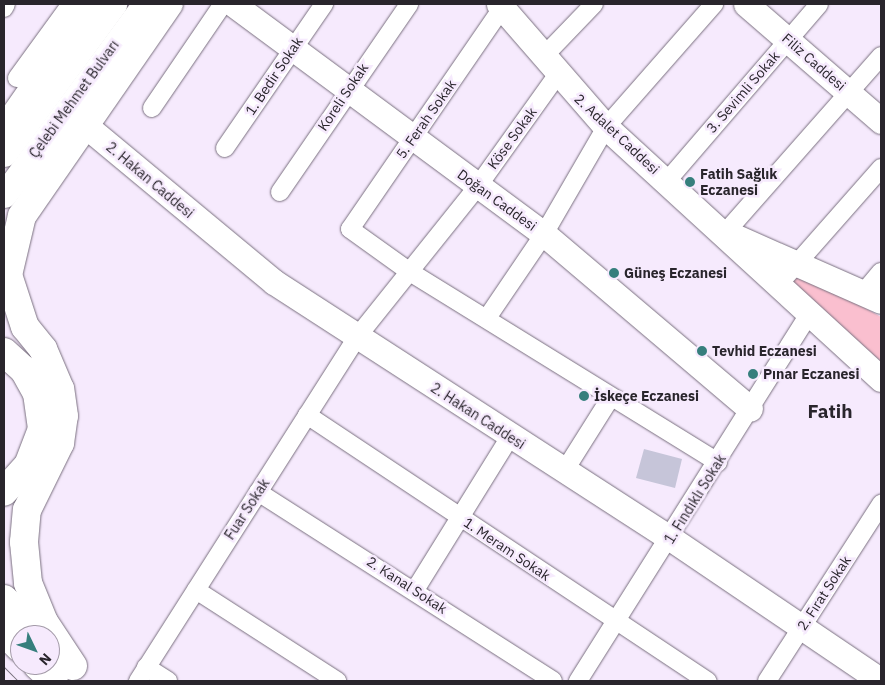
<!DOCTYPE html>
<meta charset="utf-8">
<style>
body{margin:0}
#map{position:relative;width:885px;height:685px;overflow:hidden;background:#f6eafd;font-family:"IBM Plex Sans",sans-serif}
div>[style]{position:absolute}
.green>*{inset:0;background:#fabfcf}
.building>*{inset:0;background:#c6c5d9}
.roads{filter:drop-shadow(0 0 1px #796f7f) drop-shadow(0 0 1px #796f7f)}
.street>*{height:18px;margin:-9px;padding:0 9px;transform-origin:9px;border-radius:9px;background:#fff}
.secondary>*{height:25px;margin:-12.5px;padding:0 12.5px;transform-origin:12.5px;border-radius:12.5px;background:#fff}
.highway>*{height:28px;margin:-14px;padding:0 14px;transform-origin:14px;border-radius:14px;background:#fff}
.tram>*{height:1px;margin:-0.5px;padding:0 0.5px;transform-origin:0.5px;border-radius:0.5px;background:#756e7a}
.dots>*{width:14px;height:14px;translate:-50% -50%;box-sizing:border-box;border:2px solid #f6eafd;border-radius:50%}
span{translate:-50% -50%;white-space:nowrap;text-align:center;line-height:1.15;-webkit-text-stroke:5px #f6eafd;paint-order:stroke}
.street-label{font-size:14px;color:#29252c}
.poi-label{font-size:14px;color:#29252c;font-weight:700}
.left{translate:0 -50%;text-align:left}
.district-label{font-size:19px;color:#29252c;font-weight:700}
.frame{position:absolute;inset:0;border:5px solid #29252c;pointer-events:none}
.north{position:absolute;left:10px;top:625px;width:50px;height:50px;box-sizing:border-box;background:#f6eafd;border:1px solid #a49ba9;border-radius:50%;rotate:132deg;font-size:14px;font-weight:700;line-height:20px;text-align:center;color:#29252c}
.north::after{content:'';display:block;margin:auto;width:18px;height:22px;background:#367f7d;clip-path:polygon(50% 0,100% 100%,50% 72%,0 100%)}
</style>
<div id="map">
<div class="green">
<div style="clip-path:polygon(800px 271px,881px 317px,881px 362px,791px 280px)"></div>
</div>
<div class="building">
<div style="clip-path:polygon(644px 449px,682px 459px,675px 488px,636px 478px)"></div>
</div>
<div class="roads">
<div class="street">
<div style="left:4px;top:8px;width:4px;rotate:-63deg"></div>
<div style="left:502px;top:8px;width:268px;rotate:124.5deg"></div>
<div style="left:350px;top:229px;width:74px;rotate:35.6deg"></div>
<div style="left:410px;top:272px;width:362px;rotate:31.7deg"></div>
<div style="left:544px;top:56px;width:72px;rotate:-46.1deg"></div>
<div style="left:17px;top:78px;width:92px;rotate:-53.9deg"></div>
<div style="left:152px;top:108px;width:126px;rotate:-55.7deg"></div>
<div style="left:225px;top:148px;width:175px;rotate:-55.5deg"></div>
<div style="left:667px;top:181px;width:233px;rotate:-49.3deg"></div>
<div style="left:280px;top:192px;width:228px;rotate:-55.5deg"></div>
<div style="left:725px;top:233px;width:236px;rotate:-48.6deg"></div>
<div style="left:778px;top:285px;width:156px;rotate:-48.6deg"></div>
<div style="left:864px;top:292px;width:26px;rotate:-50deg"></div>
<div style="left:487px;top:318px;width:102px;rotate:-55.8deg"></div>
<div style="left:544px;top:234px;width:124px;rotate:-59.9deg"></div>
<div style="left:606px;top:127px;width:164px;rotate:-48.7deg"></div>
<div style="left:307px;top:415px;width:481px;rotate:33.6deg"></div>
<div style="left:565px;top:470px;width:86px;rotate:-57.8deg"></div>
<div style="left:258px;top:492px;width:350px;rotate:32.6deg"></div>
<div style="left:196px;top:590px;width:168px;rotate:32.8deg"></div>
<div style="left:415px;top:590px;width:180px;rotate:-58.2deg"></div>
<div style="left:146px;top:667px;width:26px;rotate:32deg"></div>
<div style="left:138px;top:681px;width:408px;rotate:-57.5deg"></div>
<div style="left:357px;top:337px;width:193px;rotate:-51.3deg"></div>
<div style="left:478px;top:186px;width:138px;rotate:-54.5deg"></div>
<div style="left:578px;top:681px;width:434px;rotate:-57.8deg"></div>
<div style="left:767px;top:681px;width:211px;rotate:-57.2deg"></div>
</div>
<div class="secondary">
<div style="left:233px;top:4px;width:387px;rotate:36.5deg"></div>
<div style="left:544px;top:234px;width:270px;rotate:40.3deg"></div>
<div style="left:499px;top:4px;width:163px;rotate:49deg"></div>
<div style="left:606px;top:127px;width:373px;rotate:42.5deg"></div>
<div style="left:746px;top:4px;width:179px;rotate:40.9deg"></div>
<div style="left:91px;top:130px;width:238px;rotate:39.7deg"></div>
<div style="left:274px;top:282px;width:472px;rotate:32.9deg"></div>
<div style="left:670px;top:538px;width:255px;rotate:34.1deg"></div>
<div style="left:4px;top:154px;width:186px;rotate:-53.7deg"></div>
<div style="left:4px;top:195px;width:237px;rotate:-53.6deg"></div>
<div style="left:736px;top:237px;width:158px;rotate:23.8deg"></div>
</div>
<div class="highway">
<div style="left:4px;top:131px;width:155px;rotate:-55deg"></div>
<div style="left:4px;top:352px;width:27px;rotate:42deg"></div>
<div style="left:24px;top:370px;width:26px;rotate:61deg"></div>
<div style="left:37px;top:393px;width:36px;rotate:82deg"></div>
<div style="left:42px;top:429px;width:39px;rotate:111deg"></div>
<div style="left:28px;top:465px;width:36px;rotate:132deg"></div>
<div style="left:4px;top:599px;width:52px;rotate:44.2deg"></div>
<div style="left:4px;top:632px;width:23px;rotate:45deg"></div>
<div style="left:37px;top:665px;width:23px;rotate:43deg"></div>
<div style="left:73px;top:666px;width:53px;rotate:-123.4deg"></div>
<div style="left:44px;top:622px;width:42px;rotate:-112.3deg"></div>
<div style="left:28px;top:583px;width:41px;rotate:-95.6deg"></div>
<div style="left:24px;top:542px;width:32px;rotate:-85deg"></div>
<div style="left:27px;top:510px;width:75px;rotate:-63.8deg"></div>
<div style="left:60px;top:443px;width:27px;rotate:-82deg"></div>
<div style="left:64px;top:416px;width:27px;rotate:-98deg"></div>
<div style="left:60px;top:389px;width:43px;rotate:-113deg"></div>
<div style="left:43px;top:349px;width:28px;rotate:-129deg"></div>
<div style="left:25px;top:327px;width:55px;rotate:-108.1deg"></div>
<div style="left:8px;top:275px;width:61px;rotate:-76.7deg"></div>
<div style="left:22px;top:216px;width:258px;rotate:-55.3deg"></div>
</div>
</div>
<div class="tram">
<div style="left:4px;top:667px;width:20px;rotate:45deg"></div>
</div>
<div class="dots">
<div style="left:690px;top:182px;background:#367f7d"></div>
<div style="left:614px;top:273px;background:#367f7d"></div>
<div style="left:702px;top:351px;background:#367f7d"></div>
<div style="left:753px;top:374px;background:#367f7d"></div>
<div style="left:584px;top:396px;background:#367f7d"></div>
</div>
<div class="street-label">
<span style="left:814px;top:62px;rotate:41deg">Filiz Caddesi</span>
<span style="left:274px;top:76px;rotate:-56deg">1. Bedir Sokak</span>
<span style="left:743px;top:92px;rotate:-49deg">3. Sevimli Sokak</span>
<span style="left:343px;top:97px;rotate:-56deg">Koreli Sokak</span>
<span style="left:74px;top:99px;rotate:-54deg">Çelebi Mehmet Bulvarı</span>
<span style="left:426px;top:119px;rotate:-55deg">5. Ferah Sokak</span>
<span style="left:617px;top:134px;rotate:43deg">2. Adalet Caddesi</span>
<span style="left:512px;top:138px;rotate:-54deg">Köse Sokak</span>
<span style="left:150px;top:180px;rotate:40deg">2. Hakan Caddesi</span>
<span style="left:497px;top:200px;rotate:36deg">Doğan Caddesi</span>
<span style="left:478px;top:416px;rotate:33deg">2. Hakan Caddesi</span>
<span style="left:695px;top:499px;rotate:-58deg">1. Fındıklı Sokak</span>
<span style="left:247px;top:509px;rotate:-57deg">Fuar Sokak</span>
<span style="left:507px;top:549px;rotate:34deg">1. Meram Sokak</span>
<span style="left:407px;top:585px;rotate:33deg">2. Kanal Sokak</span>
<span style="left:824px;top:593px;rotate:-57deg">2. Fırat Sokak</span>
</div>
<div class="poi-label">
<span class="left" style="left:700px;top:182px">Fatih Sağlık<br>Eczanesi</span>
<span class="left" style="left:624px;top:273px">Güneş Eczanesi</span>
<span class="left" style="left:712px;top:351px">Tevhid Eczanesi</span>
<span class="left" style="left:763px;top:374px">Pınar Eczanesi</span>
<span class="left" style="left:594px;top:396px">İskeçe Eczanesi</span>
</div>
<div class="district-label">
<span style="left:830px;top:412px">Fatih</span>
</div>
<div class="frame"></div>
<div class="north">N</div>
</div>
